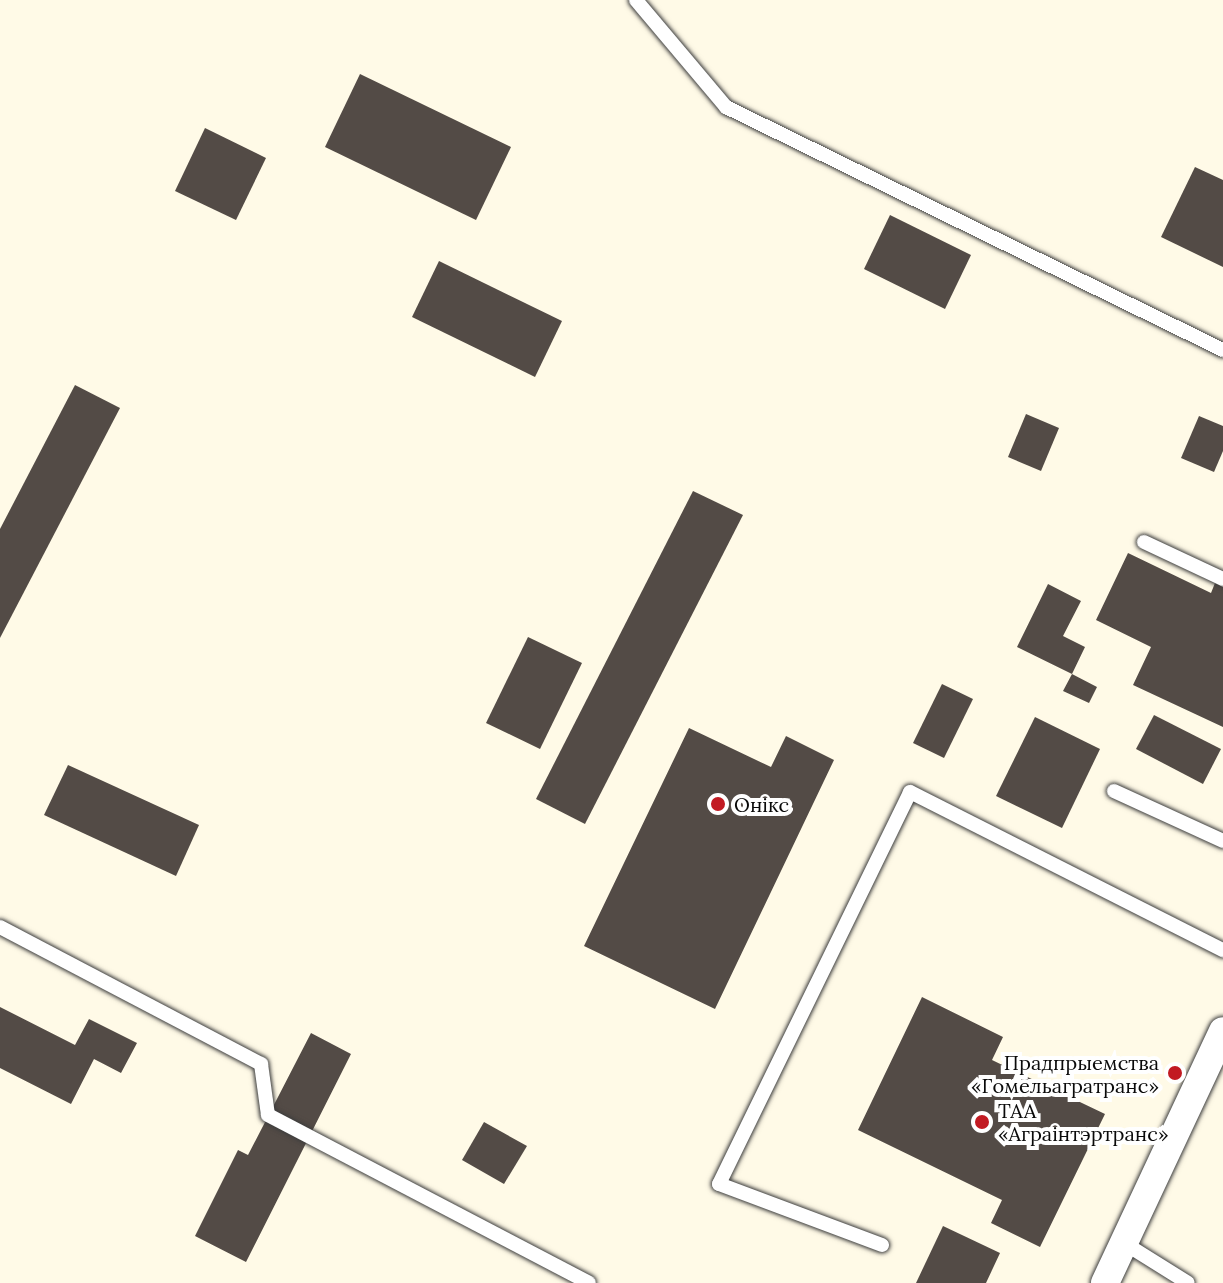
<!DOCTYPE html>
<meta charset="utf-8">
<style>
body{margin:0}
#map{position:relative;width:1223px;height:1283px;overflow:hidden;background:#fffae7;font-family:Lora,serif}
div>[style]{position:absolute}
.building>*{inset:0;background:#534b46}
.roads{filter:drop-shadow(0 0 2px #3d3d3d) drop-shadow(0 0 2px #3d3d3d)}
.lane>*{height:14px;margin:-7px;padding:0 7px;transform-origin:7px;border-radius:7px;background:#fff}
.street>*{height:28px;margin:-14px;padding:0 14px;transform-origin:14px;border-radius:14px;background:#fff}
.dots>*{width:22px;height:22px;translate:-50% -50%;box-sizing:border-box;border:4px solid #fff;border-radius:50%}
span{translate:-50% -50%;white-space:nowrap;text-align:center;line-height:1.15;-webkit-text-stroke:8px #fff;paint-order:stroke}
.poi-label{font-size:20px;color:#0a0a0a}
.left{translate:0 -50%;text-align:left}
.right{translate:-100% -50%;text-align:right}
</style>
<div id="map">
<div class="building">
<div style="clip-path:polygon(360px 74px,511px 147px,476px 220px,325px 147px)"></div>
<div style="clip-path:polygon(205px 128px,266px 158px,236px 220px,175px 191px)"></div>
<div style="clip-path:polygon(1195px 167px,1223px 180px,1223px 267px,1161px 237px)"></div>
<div style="clip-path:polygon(890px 215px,971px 255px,945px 309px,864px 269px)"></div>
<div style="clip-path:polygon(439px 261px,562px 321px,535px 377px,412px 317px)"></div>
<div style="clip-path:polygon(75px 385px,120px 408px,0 638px,0 529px)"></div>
<div style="clip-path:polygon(1026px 414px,1059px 428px,1041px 471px,1008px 457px)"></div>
<div style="clip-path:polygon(1199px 416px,1223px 426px,1223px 451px,1214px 472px,1181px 458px)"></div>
<div style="clip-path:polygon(693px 491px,743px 515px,585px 824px,536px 799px)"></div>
<div style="clip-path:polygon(1128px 553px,1211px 593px,1215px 583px,1223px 587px,1223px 727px,1133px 685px,1151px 647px,1096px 620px)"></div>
<div style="clip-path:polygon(1048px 584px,1081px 601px,1063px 636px,1085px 647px,1072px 674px,1097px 687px,1089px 703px,1063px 691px,1072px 674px,1017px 647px)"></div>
<div style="clip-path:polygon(528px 637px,582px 663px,540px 749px,486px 723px)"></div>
<div style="clip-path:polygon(942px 684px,973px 699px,944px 758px,913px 743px)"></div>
<div style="clip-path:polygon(1154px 715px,1221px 749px,1203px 784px,1136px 749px)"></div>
<div style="clip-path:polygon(1035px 717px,1100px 749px,1062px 828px,996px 796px)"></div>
<div style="clip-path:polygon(689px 728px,771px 767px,786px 736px,834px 760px,715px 1009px,584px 946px)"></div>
<div style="clip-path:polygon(68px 765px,199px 825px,176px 876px,44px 815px)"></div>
<div style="clip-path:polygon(922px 997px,1003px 1037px,992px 1060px,1105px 1114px,1040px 1247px,991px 1223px,1002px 1200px,858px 1130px)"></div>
<div style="clip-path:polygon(0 1007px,75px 1045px,89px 1019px,137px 1043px,121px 1073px,94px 1059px,71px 1104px,0 1068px)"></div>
<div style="clip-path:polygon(311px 1033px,351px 1054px,246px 1262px,195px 1236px,238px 1150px,248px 1155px)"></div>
<div style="clip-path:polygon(484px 1122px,527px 1146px,504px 1184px,462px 1160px)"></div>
<div style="clip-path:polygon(943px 1226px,1000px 1253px,986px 1283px,916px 1283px)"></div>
</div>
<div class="roads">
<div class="lane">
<div style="left:636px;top:0;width:140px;rotate:49.9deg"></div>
<div style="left:726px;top:107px;width:553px;rotate:26.06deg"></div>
<div style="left:1144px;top:542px;width:87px;rotate:25.1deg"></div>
<div style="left:1114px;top:791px;width:120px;rotate:24.6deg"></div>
<div style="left:0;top:927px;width:295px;rotate:27.7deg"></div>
<div style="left:261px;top:1064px;width:51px;rotate:82.2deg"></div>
<div style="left:268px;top:1115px;width:362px;rotate:27.6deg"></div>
<div style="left:1124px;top:1243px;width:75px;rotate:32deg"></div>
<div style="left:882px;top:1245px;width:174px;rotate:-159.5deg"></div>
<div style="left:719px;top:1184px;width:436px;rotate:-64deg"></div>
<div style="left:910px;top:792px;width:351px;rotate:26.8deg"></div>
</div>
<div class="street">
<div style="left:1105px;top:1283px;width:278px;rotate:-64.9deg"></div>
</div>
</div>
<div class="dots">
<div style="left:718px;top:804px;background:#c21a22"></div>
<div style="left:1175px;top:1073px;background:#c21a22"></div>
<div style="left:982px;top:1122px;background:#c21a22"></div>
</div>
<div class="poi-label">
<span class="left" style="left:734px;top:804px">Онікс</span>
<span class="right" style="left:1159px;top:1074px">Прадпрыемства<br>«Гомельагратранс»</span>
<span class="left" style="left:998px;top:1122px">ТАА<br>«Аграінтэртранс»</span>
</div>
</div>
